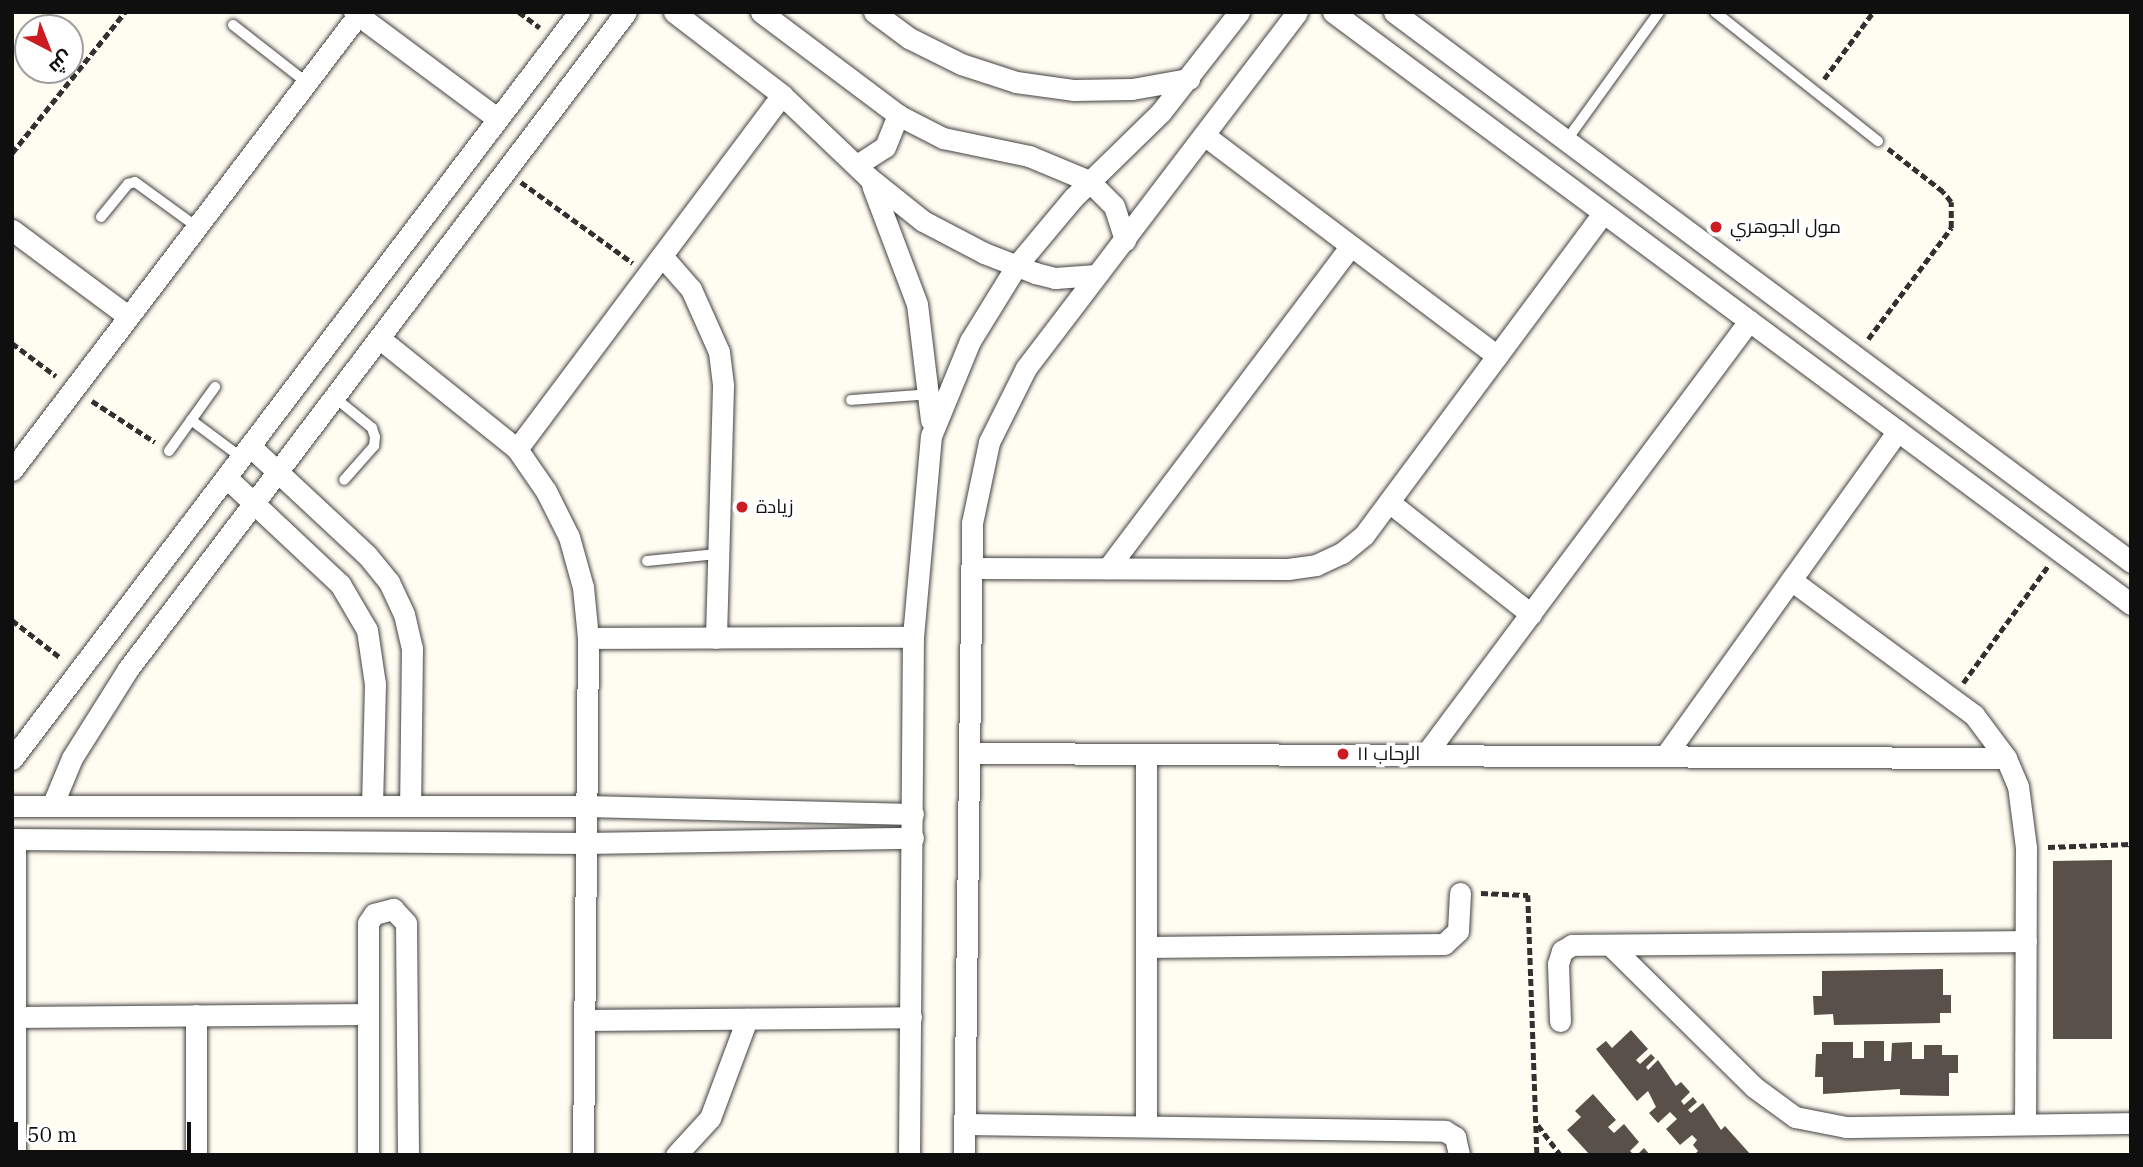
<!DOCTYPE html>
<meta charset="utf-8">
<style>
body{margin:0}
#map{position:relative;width:2143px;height:1167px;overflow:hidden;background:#fffcf1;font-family:"IBM Plex Serif",Cairo,serif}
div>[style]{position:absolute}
.building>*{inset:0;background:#59504a}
.path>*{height:4.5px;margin-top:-2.25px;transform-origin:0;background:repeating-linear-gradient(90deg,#313131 0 7px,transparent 0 10.5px)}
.roads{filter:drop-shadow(0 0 2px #424242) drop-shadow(0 0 2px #424242)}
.lane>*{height:10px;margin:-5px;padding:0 5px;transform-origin:5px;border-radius:5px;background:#fff}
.street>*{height:21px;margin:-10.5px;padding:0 10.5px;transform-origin:10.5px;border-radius:10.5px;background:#fff}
.dots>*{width:19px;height:19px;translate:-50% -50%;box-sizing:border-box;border:4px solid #fff;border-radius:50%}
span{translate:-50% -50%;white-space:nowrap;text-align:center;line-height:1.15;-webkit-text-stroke:7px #fff;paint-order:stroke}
.poi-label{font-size:19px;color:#0f0f0f}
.left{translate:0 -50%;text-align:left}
.frame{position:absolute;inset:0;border:14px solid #0f0f0f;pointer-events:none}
.north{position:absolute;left:14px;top:14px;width:70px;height:70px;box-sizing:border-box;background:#fff;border:2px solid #9f9f9f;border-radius:50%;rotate:138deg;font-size:19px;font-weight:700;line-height:28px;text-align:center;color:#0f0f0f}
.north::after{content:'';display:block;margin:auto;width:24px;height:32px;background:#cc1b21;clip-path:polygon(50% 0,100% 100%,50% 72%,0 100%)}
.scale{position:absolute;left:14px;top:1122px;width:177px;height:32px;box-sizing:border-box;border:4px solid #0f0f0f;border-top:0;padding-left:9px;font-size:21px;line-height:24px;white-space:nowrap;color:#0f0f0f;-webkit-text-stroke:5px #fff;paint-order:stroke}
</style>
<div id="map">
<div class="building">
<div style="clip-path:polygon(2112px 860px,2112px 1039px,2053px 1039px,2053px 861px)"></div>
<div style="clip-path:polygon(1943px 969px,1943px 995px,1951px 995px,1951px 1013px,1940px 1013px,1940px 1023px,1834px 1025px,1833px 1014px,1814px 1015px,1813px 996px,1822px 996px,1822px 971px)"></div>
<div style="clip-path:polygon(1631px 1030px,1648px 1049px,1636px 1060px,1640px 1064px,1651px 1054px,1655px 1058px,1646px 1067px,1648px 1070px,1658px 1060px,1676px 1086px,1681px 1082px,1690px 1092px,1681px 1101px,1684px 1105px,1693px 1097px,1697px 1102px,1688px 1110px,1691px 1113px,1703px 1103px,1721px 1130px,1725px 1126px,1751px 1155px,1694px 1155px,1698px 1151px,1693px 1145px,1697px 1140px,1692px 1135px,1680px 1145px,1666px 1129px,1677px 1119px,1670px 1112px,1658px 1123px,1649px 1113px,1656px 1107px,1648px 1091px,1637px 1101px,1596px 1049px,1606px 1041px,1612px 1048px)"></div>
<div style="clip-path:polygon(1864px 1041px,1884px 1041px,1884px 1061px,1891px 1061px,1892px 1043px,1912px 1042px,1912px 1059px,1924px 1059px,1924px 1045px,1942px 1045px,1942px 1055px,1958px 1055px,1958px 1073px,1949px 1073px,1949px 1096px,1900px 1095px,1900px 1089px,1823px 1094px,1823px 1077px,1815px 1077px,1816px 1054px,1822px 1054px,1822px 1042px,1853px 1042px,1853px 1058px,1864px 1058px)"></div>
<div style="clip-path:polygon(1593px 1094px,1616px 1120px,1608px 1127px,1614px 1133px,1624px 1124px,1639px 1142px,1630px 1151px,1634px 1155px,1590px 1155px,1567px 1130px,1581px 1117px,1575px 1111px)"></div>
<div style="clip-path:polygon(1644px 1148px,1650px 1155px,1637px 1155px)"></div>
</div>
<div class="path">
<div style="left:519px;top:12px;width:26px;rotate:37deg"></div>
<div style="left:1824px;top:79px;width:83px;rotate:-53.8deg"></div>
<div style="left:12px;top:153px;width:181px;rotate:-51.3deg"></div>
<div style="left:521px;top:182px;width:138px;rotate:35.9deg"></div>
<div style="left:1868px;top:339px;width:139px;rotate:-53.2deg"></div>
<div style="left:1951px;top:228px;width:26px;rotate:-90deg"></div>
<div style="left:1951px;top:202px;width:13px;rotate:-129deg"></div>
<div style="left:1943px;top:192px;width:70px;rotate:-142deg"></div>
<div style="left:12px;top:343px;width:55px;rotate:36.9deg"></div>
<div style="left:92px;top:401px;width:75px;rotate:33.1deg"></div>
<div style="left:12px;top:620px;width:62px;rotate:37.8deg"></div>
<div style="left:1963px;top:683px;width:145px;rotate:-54deg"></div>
<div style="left:2048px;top:847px;width:83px;rotate:-2.1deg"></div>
<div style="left:1481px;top:893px;width:47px;rotate:2.4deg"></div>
<div style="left:1528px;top:895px;width:260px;rotate:88deg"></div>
<div style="left:1538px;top:1125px;width:38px;rotate:53deg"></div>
</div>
<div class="roads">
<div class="lane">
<div style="left:1715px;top:12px;width:208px;rotate:38.4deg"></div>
<div style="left:233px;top:25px;width:93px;rotate:38deg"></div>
<div style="left:1566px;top:141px;width:159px;rotate:-54.2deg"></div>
<div style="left:101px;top:217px;width:43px;rotate:-50.7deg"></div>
<div style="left:128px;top:184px;width:7px;rotate:-16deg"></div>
<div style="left:135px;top:182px;width:77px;rotate:36deg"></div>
<div style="left:334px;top:397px;width:49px;rotate:39.2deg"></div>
<div style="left:372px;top:428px;width:9px;rotate:72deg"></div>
<div style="left:375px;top:437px;width:9px;rotate:96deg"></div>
<div style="left:374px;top:446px;width:45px;rotate:131.4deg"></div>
<div style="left:851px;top:400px;width:79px;rotate:-4.3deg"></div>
<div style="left:191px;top:420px;width:64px;rotate:36.7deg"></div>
<div style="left:169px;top:451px;width:79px;rotate:-54.3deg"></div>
<div style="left:647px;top:561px;width:70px;rotate:-5.7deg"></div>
</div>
<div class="street">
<div style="left:354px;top:12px;width:179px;rotate:36.6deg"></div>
<div style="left:674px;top:12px;width:136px;rotate:37.5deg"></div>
<div style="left:782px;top:95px;width:119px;rotate:43.6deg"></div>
<div style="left:868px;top:177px;width:70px;rotate:38.7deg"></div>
<div style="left:923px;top:221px;width:69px;rotate:27.7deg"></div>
<div style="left:984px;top:253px;width:55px;rotate:21.4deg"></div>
<div style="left:1035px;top:273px;width:21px;rotate:14deg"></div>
<div style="left:1055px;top:278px;width:41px;rotate:-4.2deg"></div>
<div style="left:761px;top:12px;width:171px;rotate:36.9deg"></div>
<div style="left:898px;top:115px;width:51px;rotate:27.1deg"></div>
<div style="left:943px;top:138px;width:88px;rotate:11.8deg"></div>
<div style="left:1029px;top:156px;width:65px;rotate:22.6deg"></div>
<div style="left:1089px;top:181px;width:35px;rotate:45deg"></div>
<div style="left:1114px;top:206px;width:36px;rotate:72deg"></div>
<div style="left:874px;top:12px;width:44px;rotate:36.6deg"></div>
<div style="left:909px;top:38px;width:58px;rotate:26.6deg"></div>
<div style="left:961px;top:64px;width:58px;rotate:18.1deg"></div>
<div style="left:1016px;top:82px;width:59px;rotate:7.9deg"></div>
<div style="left:1074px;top:90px;width:58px;rotate:-1deg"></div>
<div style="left:1132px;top:89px;width:58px;rotate:-10deg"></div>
<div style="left:1333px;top:12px;width:994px;rotate:36.57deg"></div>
<div style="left:1394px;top:12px;width:920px;rotate:36.73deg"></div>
<div style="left:1204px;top:135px;width:367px;rotate:37deg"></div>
<div style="left:857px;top:165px;width:33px;rotate:-33deg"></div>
<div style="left:885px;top:147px;width:35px;rotate:-68deg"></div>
<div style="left:872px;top:185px;width:127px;rotate:69.3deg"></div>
<div style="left:917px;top:304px;width:117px;rotate:83.1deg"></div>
<div style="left:12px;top:230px;width:144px;rotate:36.6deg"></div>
<div style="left:662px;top:256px;width:44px;rotate:48.7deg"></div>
<div style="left:691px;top:289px;width:69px;rotate:66deg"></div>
<div style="left:719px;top:352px;width:34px;rotate:83deg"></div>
<div style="left:723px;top:386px;width:252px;rotate:91.6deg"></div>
<div style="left:379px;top:338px;width:177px;rotate:38.8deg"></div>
<div style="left:517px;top:449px;width:51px;rotate:55.4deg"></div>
<div style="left:546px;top:491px;width:51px;rotate:63.4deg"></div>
<div style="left:569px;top:537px;width:52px;rotate:74.4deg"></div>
<div style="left:583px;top:587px;width:51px;rotate:84.4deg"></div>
<div style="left:588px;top:638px;width:517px;rotate:90.55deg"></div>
<div style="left:251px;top:447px;width:158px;rotate:43deg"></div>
<div style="left:367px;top:555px;width:35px;rotate:51deg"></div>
<div style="left:389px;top:582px;width:35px;rotate:65deg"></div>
<div style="left:404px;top:614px;width:35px;rotate:77deg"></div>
<div style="left:412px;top:648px;width:158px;rotate:90.7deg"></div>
<div style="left:517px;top:449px;width:442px;rotate:-53.2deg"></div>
<div style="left:12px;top:470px;width:572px;rotate:-52.75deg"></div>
<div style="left:228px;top:479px;width:154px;rotate:43.2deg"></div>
<div style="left:340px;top:584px;width:53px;rotate:59.6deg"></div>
<div style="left:367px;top:630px;width:55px;rotate:81.6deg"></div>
<div style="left:375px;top:684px;width:122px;rotate:91.4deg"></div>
<div style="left:1389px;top:502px;width:181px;rotate:38.3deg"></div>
<div style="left:971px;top:568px;width:317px;rotate:0.2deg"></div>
<div style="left:1288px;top:569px;width:28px;rotate:-8deg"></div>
<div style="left:1316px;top:565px;width:29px;rotate:-25deg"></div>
<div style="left:1342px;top:553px;width:28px;rotate:-39deg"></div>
<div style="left:1364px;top:535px;width:401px;rotate:-53.4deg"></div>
<div style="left:1108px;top:568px;width:403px;rotate:-53deg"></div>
<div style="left:1791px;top:580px;width:227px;rotate:36.4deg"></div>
<div style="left:1974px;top:715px;width:54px;rotate:53.3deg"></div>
<div style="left:2006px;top:758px;width:30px;rotate:67deg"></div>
<div style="left:2018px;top:786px;width:63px;rotate:82.6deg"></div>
<div style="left:2026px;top:848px;width:276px;rotate:90.2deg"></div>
<div style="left:588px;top:638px;width:325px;rotate:-0.2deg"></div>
<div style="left:970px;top:753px;width:1036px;rotate:0.28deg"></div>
<div style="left:1425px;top:755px;width:542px;rotate:-53.26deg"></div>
<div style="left:1665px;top:756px;width:400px;rotate:-54.4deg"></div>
<div style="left:12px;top:759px;width:938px;rotate:-52.8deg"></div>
<div style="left:12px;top:806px;width:573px"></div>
<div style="left:585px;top:806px;width:328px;rotate:1.4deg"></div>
<div style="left:52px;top:806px;width:52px;rotate:-67.4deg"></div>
<div style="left:72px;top:758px;width:105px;rotate:-57.8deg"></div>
<div style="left:128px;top:669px;width:824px;rotate:-52.84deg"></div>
<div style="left:12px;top:839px;width:573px;rotate:0.4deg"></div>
<div style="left:585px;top:843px;width:328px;rotate:-0.9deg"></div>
<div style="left:1610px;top:945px;width:202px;rotate:44.6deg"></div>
<div style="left:1754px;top:1087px;width:51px;rotate:36.2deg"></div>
<div style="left:1795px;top:1117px;width:52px;rotate:11.1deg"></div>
<div style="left:1846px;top:1127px;width:285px;rotate:-0.8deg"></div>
<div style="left:1146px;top:947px;width:298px;rotate:-0.6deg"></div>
<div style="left:1444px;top:944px;width:19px;rotate:-43deg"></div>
<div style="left:1458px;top:931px;width:38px;rotate:-87deg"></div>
<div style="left:196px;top:1015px;width:140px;rotate:90deg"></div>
<div style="left:15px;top:1017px;width:353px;rotate:-0.5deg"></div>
<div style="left:584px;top:1020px;width:327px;rotate:-0.5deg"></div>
<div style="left:1560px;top:1021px;width:57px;rotate:-92deg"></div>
<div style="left:1558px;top:964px;width:14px;rotate:-73deg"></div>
<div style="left:1562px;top:951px;width:12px;rotate:-31deg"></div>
<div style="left:1572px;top:945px;width:454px;rotate:-0.5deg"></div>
<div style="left:965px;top:1124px;width:480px;rotate:0.8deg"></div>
<div style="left:1445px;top:1131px;width:12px;rotate:31deg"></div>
<div style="left:1455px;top:1137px;width:18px;rotate:77deg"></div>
<div style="left:1146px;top:1126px;width:372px;rotate:-90deg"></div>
<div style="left:15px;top:1155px;width:316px;rotate:-90deg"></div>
<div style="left:368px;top:1155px;width:232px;rotate:-90deg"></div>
<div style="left:368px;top:923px;width:11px;rotate:-56deg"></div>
<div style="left:374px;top:914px;width:20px;rotate:-15deg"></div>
<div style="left:393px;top:909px;width:19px;rotate:47deg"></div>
<div style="left:406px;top:923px;width:232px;rotate:89.5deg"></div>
<div style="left:676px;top:1155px;width:50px;rotate:-47.4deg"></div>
<div style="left:710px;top:1118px;width:106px;rotate:-69.5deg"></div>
<div style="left:909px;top:1155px;width:518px;rotate:-89.56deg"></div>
<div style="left:913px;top:637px;width:202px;rotate:-84.9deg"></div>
<div style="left:931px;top:436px;width:103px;rotate:-67.7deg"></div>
<div style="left:970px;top:341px;width:89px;rotate:-58.3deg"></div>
<div style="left:1017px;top:265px;width:87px;rotate:-50.1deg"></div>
<div style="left:1073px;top:198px;width:123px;rotate:-44.3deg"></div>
<div style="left:1161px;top:112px;width:127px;rotate:-52deg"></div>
<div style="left:964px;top:1155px;width:632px;rotate:-89.27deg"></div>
<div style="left:972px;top:523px;width:83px;rotate:-78.1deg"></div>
<div style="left:989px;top:442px;width:83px;rotate:-63.4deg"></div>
<div style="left:1026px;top:368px;width:447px;rotate:-52.7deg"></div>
</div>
</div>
<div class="dots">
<div style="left:1716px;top:227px;background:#cc1b21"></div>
<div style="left:742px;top:507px;background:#cc1b21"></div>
<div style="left:1343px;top:754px;background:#cc1b21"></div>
</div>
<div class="poi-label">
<span class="left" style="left:1730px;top:227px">مول الجوهري</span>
<span class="left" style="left:756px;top:507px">زيادة</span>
<span class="left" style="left:1357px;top:754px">الرحاب ١١</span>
</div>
<div class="frame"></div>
<div class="north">ش</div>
<div class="scale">50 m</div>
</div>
